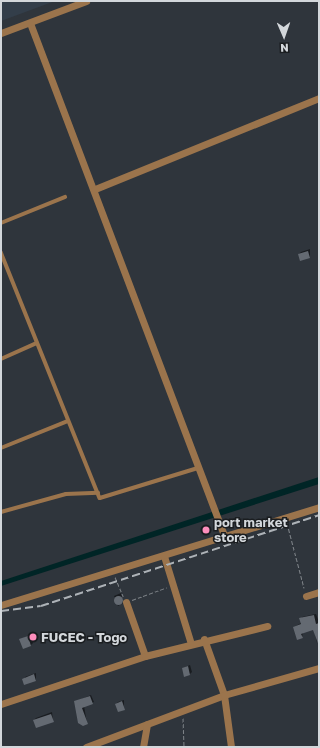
<!DOCTYPE html>
<style>
body{margin:0}
#map{position:relative;width:320px;height:748px;overflow:hidden;background:#2f353c;font-family:"Golos Text",sans-serif}
div>[style]{position:absolute}
.built>*{inset:0;background:#333e4a}
.water>*{inset:0;background:#002526}
.shadow>*{inset:0;background:#0007}
.building>*{inset:0;background:#646a72}
.round{border-radius:50%}
.path>*{height:1px;margin-top:-0.5px;transform-origin:0;background:repeating-linear-gradient(90deg,#7e8388 0 4px,transparent 0 6px)}
.service>*{height:3.5px;margin:-1.75px;padding:0 1.75px;transform-origin:1.75px;border-radius:1.75px;background:#9b744c}
.minor>*{height:7px;margin:-3.5px;padding:0 3.5px;transform-origin:3.5px;border-radius:3.5px;background:#9b744c}
.rail>*{height:2px;margin-top:-1px;transform-origin:0;background:repeating-linear-gradient(90deg,#adb2b7 0 8px,transparent 0 12px)}
.dots>*{width:11px;height:11px;translate:-50% -50%;box-sizing:border-box;border:2px solid #1a1d20;border-radius:50%}
span{translate:-50% -50%;white-space:nowrap;text-align:center;line-height:1.15;-webkit-text-stroke:3px #1a1d20;paint-order:stroke}
.poi-label{font-size:13px;color:#d3d7db;font-weight:700}
.left{translate:0 -50%;text-align:left}
.frame{position:absolute;inset:0;border:2px solid #d3d7db;pointer-events:none}
.north{position:absolute;left:264px;top:16px;width:40px;height:40px;-webkit-text-stroke:3px #1a1d20;paint-order:stroke;rotate:178deg;font-size:11px;font-weight:700;line-height:16px;text-align:center;color:#d3d7db}
.north::after{content:'';display:block;margin:auto;width:14px;height:18px;background:#d3d7db;clip-path:polygon(50% 0,100% 100%,50% 72%,0 100%)}
</style>
<div id="map">
<div class="built">
<div style="clip-path:polygon(1px 1px,55px 1px,1px 21px)"></div>
</div>
<div class="water">
<div style="clip-path:polygon(319px 477px,319px 484px,1px 586px,1px 581px)"></div>
</div>
<div class="shadow">
<div style="clip-path:polygon(310px 249px,310px 257px,299px 254px,301px 252px)"></div>
<div style="clip-path:polygon(121px 593px,123px 603px,118px 606px,114px 596px)"></div>
<div style="clip-path:polygon(316px 614px,319px 622px,317px 643px,314px 629px,303px 632px,302px 637px,294px 627px,301px 623px,302px 617px)"></div>
<div style="clip-path:polygon(30px 635px,33px 643px,31px 645px,20px 640px)"></div>
<div style="clip-path:polygon(190px 665px,192px 672px,190px 674px,183px 668px)"></div>
<div style="clip-path:polygon(36px 673px,36px 680px,25px 684px,25px 677px)"></div>
<div style="clip-path:polygon(91px 695px,94px 702px,84px 706px,87px 723px,75px 702px)"></div>
<div style="clip-path:polygon(124px 700px,124px 709px,116px 704px,118px 702px)"></div>
<div style="clip-path:polygon(52px 712px,53px 721px,34px 720px,36px 718px)"></div>
</div>
<div class="building">
<div style="clip-path:polygon(308px 251px,310px 258px,300px 261px,298px 254px)"></div>
<div class="round" style="left:113.5px;top:595.5px;width:9px;height:9px"></div>
<div style="clip-path:polygon(314px 615px,316px 624px,319px 623px,319px 646px,313px 630px,301px 634px,303px 638px,297px 640px,293px 627px,301px 624px,299px 618px)"></div>
<div style="clip-path:polygon(28px 636px,31px 646px,23px 649px,19px 639px)"></div>
<div style="clip-path:polygon(188px 666px,190px 675px,184px 677px,182px 668px)"></div>
<div style="clip-path:polygon(34px 674px,36px 681px,24px 685px,22px 679px)"></div>
<div style="clip-path:polygon(90px 696px,93px 704px,82px 708px,88px 724px,83px 726px,78px 723px,74px 701px)"></div>
<div style="clip-path:polygon(122px 701px,125px 710px,118px 712px,115px 704px)"></div>
<div style="clip-path:polygon(51px 714px,54px 722px,36px 728px,33px 720px)"></div>
</div>
<div class="path">
<div style="left:318px;top:260px;width:1px"></div>
<div style="left:287px;top:523px;width:67px;rotate:75.3deg"></div>
<div style="left:115px;top:577px;width:21px;rotate:67deg"></div>
<div style="left:132px;top:600px;width:37px;rotate:-20deg"></div>
<div style="left:183px;top:718px;width:29px;rotate:88deg"></div>
</div>
<div class="service">
<div style="left:1px;top:223px;width:69px;rotate:-22.1deg"></div>
<div style="left:1px;top:252px;width:265px;rotate:68.1deg"></div>
<div style="left:100px;top:498px;width:102px;rotate:-17deg"></div>
<div style="left:1px;top:359px;width:39px;rotate:-24deg"></div>
<div style="left:1px;top:448px;width:72px;rotate:-21.9deg"></div>
<div style="left:1px;top:512px;width:67px;rotate:-15.5deg"></div>
<div style="left:66px;top:494px;width:32px;rotate:-2deg"></div>
</div>
<div class="minor">
<div style="left:30px;top:23px;width:548px;rotate:69.25deg"></div>
<div style="left:1px;top:33px;width:91px;rotate:-20.6deg"></div>
<div style="left:95px;top:189px;width:242px;rotate:-22.1deg"></div>
<div style="left:164px;top:556px;width:92px;rotate:72.9deg"></div>
<div style="left:306px;top:596px;width:14px;rotate:-17deg"></div>
<div style="left:126px;top:602px;width:57px;rotate:70.6deg"></div>
<div style="left:1px;top:605px;width:333px;rotate:-17.1deg"></div>
<div style="left:204px;top:639px;width:59px;rotate:70.3deg"></div>
<div style="left:224px;top:695px;width:52px;rotate:82.3deg"></div>
<div style="left:1px;top:704px;width:152px;rotate:-18.4deg"></div>
<div style="left:145px;top:656px;width:126px;rotate:-13.8deg"></div>
<div style="left:86px;top:747px;width:147px;rotate:-20.6deg"></div>
<div style="left:224px;top:695px;width:99px;rotate:-15.9deg"></div>
<div style="left:143px;top:747px;width:23px;rotate:-80deg"></div>
</div>
<div class="rail">
<div style="left:1px;top:611px;width:40px;rotate:-7.1deg"></div>
<div style="left:41px;top:606px;width:293px;rotate:-18.1deg"></div>
</div>
<div class="dots">
<div style="left:206px;top:530px;background:#fe8ebd"></div>
<div style="left:33px;top:637px;background:#fe8ebd"></div>
</div>
<div class="poi-label">
<span class="left" style="left:214px;top:530px">port market<br>store</span>
<span class="left" style="left:41px;top:637px">FUCEC - Togo</span>
</div>
<div class="frame"></div>
<div class="north">N</div>
</div>
